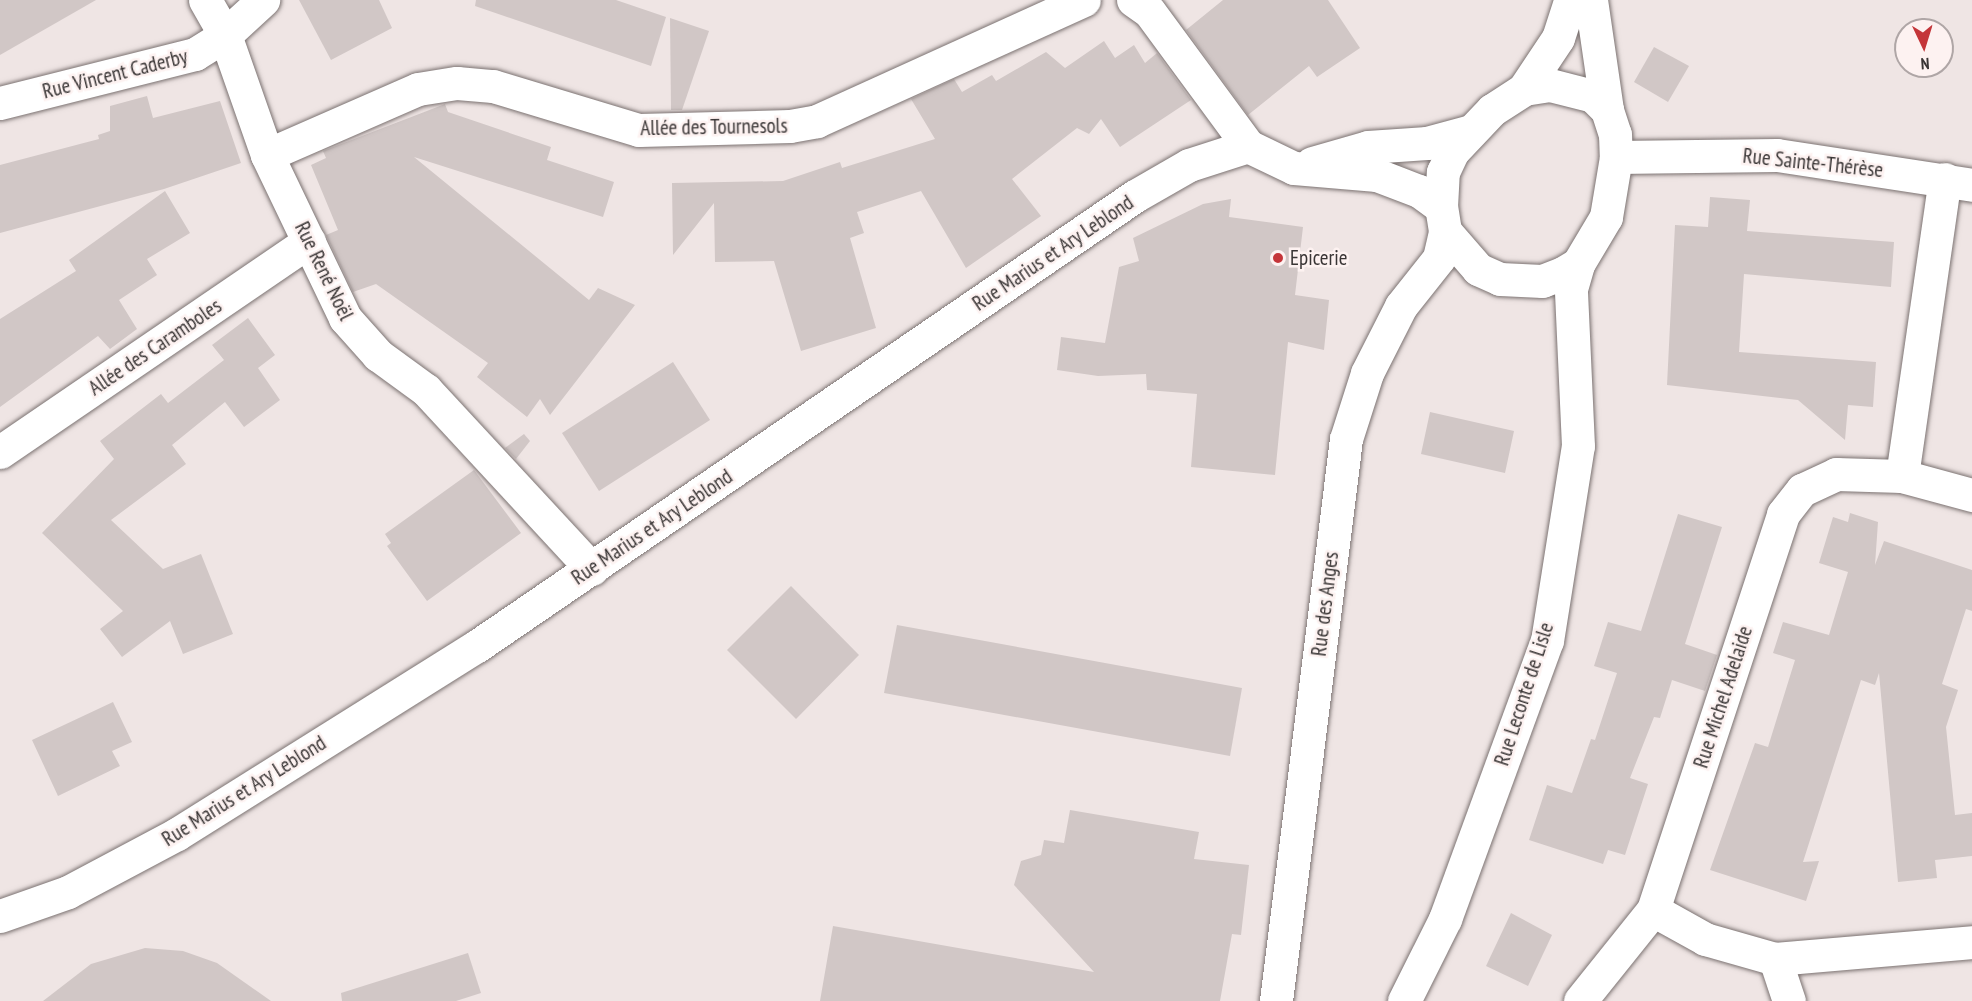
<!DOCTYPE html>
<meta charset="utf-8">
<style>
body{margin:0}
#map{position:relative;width:1972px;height:1001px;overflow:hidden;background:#efe5e4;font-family:"PT Sans Narrow",sans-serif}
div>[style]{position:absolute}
.building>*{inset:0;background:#d1c7c6}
.roads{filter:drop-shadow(0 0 2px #7b7271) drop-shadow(0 0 2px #7b7271)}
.minor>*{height:33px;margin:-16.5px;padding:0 16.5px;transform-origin:16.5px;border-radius:16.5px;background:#fff}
.dots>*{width:16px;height:16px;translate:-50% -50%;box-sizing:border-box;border:3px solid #fdf2f1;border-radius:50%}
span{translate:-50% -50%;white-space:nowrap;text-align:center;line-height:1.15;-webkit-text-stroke:5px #fdf2f1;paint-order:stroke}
.street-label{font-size:21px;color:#393535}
.poi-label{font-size:21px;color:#393535}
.left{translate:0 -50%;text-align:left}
.north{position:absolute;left:1894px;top:18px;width:60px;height:60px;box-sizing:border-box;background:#fdf2f1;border:2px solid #afa6a6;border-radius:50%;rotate:176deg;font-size:16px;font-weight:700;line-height:24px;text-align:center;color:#393535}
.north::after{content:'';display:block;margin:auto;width:21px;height:27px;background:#c43539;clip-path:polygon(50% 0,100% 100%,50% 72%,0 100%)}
</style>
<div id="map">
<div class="building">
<div style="clip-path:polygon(0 0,96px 0,0 55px)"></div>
<div style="clip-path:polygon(299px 0,379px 0,392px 28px,331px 60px)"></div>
<div style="clip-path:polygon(476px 0,616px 0,666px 17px,651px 66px,475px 6px)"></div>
<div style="clip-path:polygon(1223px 0,1328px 0,1360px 48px,1317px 77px,1309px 66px,1248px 115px,1186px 30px)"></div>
<div style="clip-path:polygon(670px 18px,709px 31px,682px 110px,671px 110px)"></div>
<div style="clip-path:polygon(1104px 41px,1115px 58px,1134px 45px,1145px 63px,1157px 53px,1191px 100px,1120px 147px,1101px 119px,1089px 134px,1077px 128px,1012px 179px,1041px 216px,966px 268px,921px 191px,857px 212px,864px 233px,850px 238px,876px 328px,801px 351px,774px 261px,715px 262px,714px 203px,673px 255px,672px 183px,783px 181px,840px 162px,842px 168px,935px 139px,911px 99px,954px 79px,962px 92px,992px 75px,996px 81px,1046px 52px,1065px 68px)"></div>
<div style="clip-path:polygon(1654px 47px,1689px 66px,1668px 102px,1634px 82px)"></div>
<div style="clip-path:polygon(147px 96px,153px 118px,220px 101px,241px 163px,164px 189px,0 233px,0 165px,99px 139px,98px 135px,110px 131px,110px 106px)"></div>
<div style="clip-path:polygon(445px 104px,448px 112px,551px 147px,547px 160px,614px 182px,603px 217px,414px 157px,589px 300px,598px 288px,635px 305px,550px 415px,540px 399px,527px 417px,477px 377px,488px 363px,376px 284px,353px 292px,326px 235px,338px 230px,311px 165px,326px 158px,323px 151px)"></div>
<div style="clip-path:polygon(165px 191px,190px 233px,147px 259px,157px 275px,119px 300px,137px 329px,110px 349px,98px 336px,0 407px,0 319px,76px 271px,69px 260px)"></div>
<div style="clip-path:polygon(1710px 197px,1750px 200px,1747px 231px,1894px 242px,1891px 287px,1744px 274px,1739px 352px,1876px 362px,1873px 407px,1848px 405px,1845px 440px,1798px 400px,1667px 385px,1675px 225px,1708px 227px)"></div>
<div style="clip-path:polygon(1231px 199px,1229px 217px,1303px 227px,1295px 295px,1329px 300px,1324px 350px,1288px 342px,1275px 475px,1191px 467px,1197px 394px,1147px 390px,1146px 374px,1098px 376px,1057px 370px,1061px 337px,1105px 343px,1119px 267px,1139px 261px,1133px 238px,1203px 204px)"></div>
<div style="clip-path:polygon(248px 318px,275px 355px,258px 368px,280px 400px,244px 427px,225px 402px,172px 445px,186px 464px,111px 520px,163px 569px,201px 554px,233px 634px,183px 654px,170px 621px,122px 657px,100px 629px,123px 611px,42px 533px,114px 459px,100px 441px,161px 394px,168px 403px,224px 360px,212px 345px)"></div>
<div style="clip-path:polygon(673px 362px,710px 420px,599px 491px,562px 433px)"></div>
<div style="clip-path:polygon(1430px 412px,1514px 431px,1505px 473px,1421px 454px)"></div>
<div style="clip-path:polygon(524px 434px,530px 441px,516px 459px,505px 448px)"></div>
<div style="clip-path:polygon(474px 470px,521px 533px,427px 601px,387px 546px,391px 543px,385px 534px)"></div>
<div style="clip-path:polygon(1850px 513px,1878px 522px,1875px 565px,1884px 541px,1972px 570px,1972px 611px,1966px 609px,1942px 684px,1958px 690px,1946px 727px,1955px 815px,1972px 813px,1972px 856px,1935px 860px,1937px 878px,1898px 882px,1879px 673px,1875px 685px,1861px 680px,1803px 862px,1819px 861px,1806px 901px,1710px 870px,1755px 743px,1768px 747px,1795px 660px,1773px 653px,1783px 622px,1829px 635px,1848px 572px,1819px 563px,1833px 517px,1848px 522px)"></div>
<div style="clip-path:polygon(1678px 514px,1722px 527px,1685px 644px,1717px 655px,1705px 691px,1672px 680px,1660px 718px,1654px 717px,1630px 778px,1648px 784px,1625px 855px,1608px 850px,1603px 864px,1529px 840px,1547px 785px,1572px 793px,1591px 739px,1595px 740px,1617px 673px,1594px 666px,1608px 622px,1641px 631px)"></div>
<div style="clip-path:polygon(791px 586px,859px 655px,796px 719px,727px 650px)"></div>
<div style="clip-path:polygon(897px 625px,1242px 688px,1230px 756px,884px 693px)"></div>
<div style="clip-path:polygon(113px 702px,132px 742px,112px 751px,120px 766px,58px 796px,32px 740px)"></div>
<div style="clip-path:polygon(1070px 810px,1199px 832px,1194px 859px,1249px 865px,1241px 935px,1232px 934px,1220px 1001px,820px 1001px,833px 926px,1094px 972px,1014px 885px,1021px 861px,1041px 855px,1044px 840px,1064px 843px)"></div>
<div style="clip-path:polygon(1511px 913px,1552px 935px,1528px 986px,1486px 966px)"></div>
<div style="clip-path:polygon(145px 948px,183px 951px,217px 963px,271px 1001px,43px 1001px,91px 964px)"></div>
<div style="clip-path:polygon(468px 953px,481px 993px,456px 1001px,342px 1001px,341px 993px)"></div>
</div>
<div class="roads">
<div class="minor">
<div style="left:205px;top:0;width:40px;rotate:60.3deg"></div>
<div style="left:225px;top:35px;width:127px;rotate:70.7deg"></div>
<div style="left:267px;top:155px;width:181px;rotate:64.4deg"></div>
<div style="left:345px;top:318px;width:50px;rotate:48.3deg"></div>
<div style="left:378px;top:355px;width:59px;rotate:36.1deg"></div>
<div style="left:426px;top:390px;width:244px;rotate:47.2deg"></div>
<div style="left:1133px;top:0;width:19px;rotate:35deg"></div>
<div style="left:1149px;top:11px;width:167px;rotate:53.7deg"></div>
<div style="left:1591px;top:0;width:111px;rotate:81.7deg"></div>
<div style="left:1550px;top:85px;width:44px;rotate:14.3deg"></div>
<div style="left:1593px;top:96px;width:20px;rotate:45deg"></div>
<div style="left:1607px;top:110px;width:25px;rotate:72deg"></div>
<div style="left:1615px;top:134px;width:23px;rotate:88deg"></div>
<div style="left:1616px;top:157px;width:61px;rotate:99.5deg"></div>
<div style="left:1606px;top:217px;width:55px;rotate:120.8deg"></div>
<div style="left:1578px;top:264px;width:17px;rotate:149deg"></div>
<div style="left:1563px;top:273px;width:22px;rotate:159deg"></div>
<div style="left:1542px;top:281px;width:42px;rotate:-177.3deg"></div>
<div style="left:1500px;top:279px;width:24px;rotate:-156deg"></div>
<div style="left:1478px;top:269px;width:50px;rotate:-131deg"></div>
<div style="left:1445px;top:231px;width:24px;rotate:-99deg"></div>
<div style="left:1441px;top:207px;width:35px;rotate:-87deg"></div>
<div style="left:1443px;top:172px;width:23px;rotate:-65deg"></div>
<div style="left:1453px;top:151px;width:57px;rotate:-46.4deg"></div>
<div style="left:1492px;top:110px;width:38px;rotate:-33deg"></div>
<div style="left:1524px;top:89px;width:26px;rotate:-9deg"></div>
<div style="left:1524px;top:89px;width:61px;rotate:-56.3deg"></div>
<div style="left:1558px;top:38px;width:40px;rotate:-72deg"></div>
<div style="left:0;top:103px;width:201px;rotate:-14.1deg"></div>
<div style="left:195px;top:54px;width:36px;rotate:-32deg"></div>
<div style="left:225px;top:35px;width:52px;rotate:-42.6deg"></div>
<div style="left:267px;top:155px;width:165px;rotate:-23.6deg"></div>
<div style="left:418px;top:89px;width:39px;rotate:-9deg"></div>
<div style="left:457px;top:83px;width:36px;rotate:5deg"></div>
<div style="left:493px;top:86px;width:152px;rotate:16.8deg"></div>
<div style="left:639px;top:130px;width:151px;rotate:-1.5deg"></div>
<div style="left:790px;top:126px;width:27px;rotate:-10deg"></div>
<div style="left:817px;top:121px;width:293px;rotate:-24.4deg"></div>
<div style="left:1616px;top:157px;width:161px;rotate:-0.7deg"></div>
<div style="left:1777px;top:155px;width:197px;rotate:8.7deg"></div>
<div style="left:1312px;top:163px;width:58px;rotate:-15.9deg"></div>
<div style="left:1368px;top:147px;width:59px;rotate:-3.9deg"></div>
<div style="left:1427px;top:143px;width:46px;rotate:-15.3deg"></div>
<div style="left:0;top:452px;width:374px;rotate:-34.3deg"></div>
<div style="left:1902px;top:476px;width:300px;rotate:-81.8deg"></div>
<div style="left:1653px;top:910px;width:60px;rotate:29.1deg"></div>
<div style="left:1705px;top:939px;width:73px;rotate:15.9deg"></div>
<div style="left:1775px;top:959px;width:198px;rotate:-4.9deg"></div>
<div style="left:0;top:916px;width:72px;rotate:-19.4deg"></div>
<div style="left:68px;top:892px;width:123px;rotate:-28deg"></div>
<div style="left:177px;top:834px;width:354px;rotate:-32.1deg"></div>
<div style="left:477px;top:646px;width:797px;rotate:-34.37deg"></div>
<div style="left:1135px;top:196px;width:62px;rotate:-29.9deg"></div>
<div style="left:1189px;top:165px;width:62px;rotate:-17.9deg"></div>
<div style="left:1248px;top:146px;width:51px;rotate:25.6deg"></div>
<div style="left:1294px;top:168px;width:83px;rotate:4.8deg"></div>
<div style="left:1377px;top:175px;width:45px;rotate:20.9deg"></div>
<div style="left:1419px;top:191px;width:27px;rotate:36deg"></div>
<div style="left:1775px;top:959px;width:44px;rotate:71.6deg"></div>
<div style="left:1276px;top:1001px;width:566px;rotate:-82.9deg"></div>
<div style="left:1346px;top:439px;width:69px;rotate:-72.3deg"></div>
<div style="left:1367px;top:373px;width:75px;rotate:-63.1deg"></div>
<div style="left:1401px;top:306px;width:61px;rotate:-51.6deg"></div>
<div style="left:1439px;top:258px;width:28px;rotate:-77deg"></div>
<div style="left:1404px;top:1001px;width:92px;rotate:-63.4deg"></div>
<div style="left:1445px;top:919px;width:296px;rotate:-69.9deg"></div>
<div style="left:1547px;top:641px;width:197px;rotate:-81deg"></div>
<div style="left:1578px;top:446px;width:157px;rotate:-92.6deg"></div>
<div style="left:1571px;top:289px;width:26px;rotate:-74deg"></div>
<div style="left:1580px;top:1001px;width:117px;rotate:-51.3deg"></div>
<div style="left:1653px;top:910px;width:417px;rotate:-71.8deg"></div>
<div style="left:1783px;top:514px;width:31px;rotate:-52deg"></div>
<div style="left:1802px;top:490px;width:38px;rotate:-25deg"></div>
<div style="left:1836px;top:474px;width:66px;rotate:1.7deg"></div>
<div style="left:1902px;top:476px;width:73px;rotate:15.2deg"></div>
</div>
</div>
<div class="dots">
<div style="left:1278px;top:258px;background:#c43539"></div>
</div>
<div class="street-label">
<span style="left:115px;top:74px;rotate:-14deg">Rue Vincent Caderby</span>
<span style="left:714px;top:127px;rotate:-1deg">Allée des Tournesols</span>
<span style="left:1813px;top:163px;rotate:6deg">Rue Sainte-Thérèse</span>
<span style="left:1053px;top:253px;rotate:-34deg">Rue Marius et Ary Leblond</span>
<span style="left:324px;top:271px;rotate:64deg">Rue René Noël</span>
<span style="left:155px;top:347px;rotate:-34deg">Allée des Caramboles</span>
<span style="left:652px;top:527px;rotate:-34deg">Rue Marius et Ary Leblond</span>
<span style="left:1325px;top:604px;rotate:-83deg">Rue des Anges</span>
<span style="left:1524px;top:694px;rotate:-72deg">Rue Leconte de Lisle</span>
<span style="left:1723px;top:697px;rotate:-72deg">Rue Michel Adelaide</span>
<span style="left:244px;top:791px;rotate:-32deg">Rue Marius et Ary Leblond</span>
</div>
<div class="poi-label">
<span class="left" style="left:1290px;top:258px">Epicerie</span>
</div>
<div class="north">N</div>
</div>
